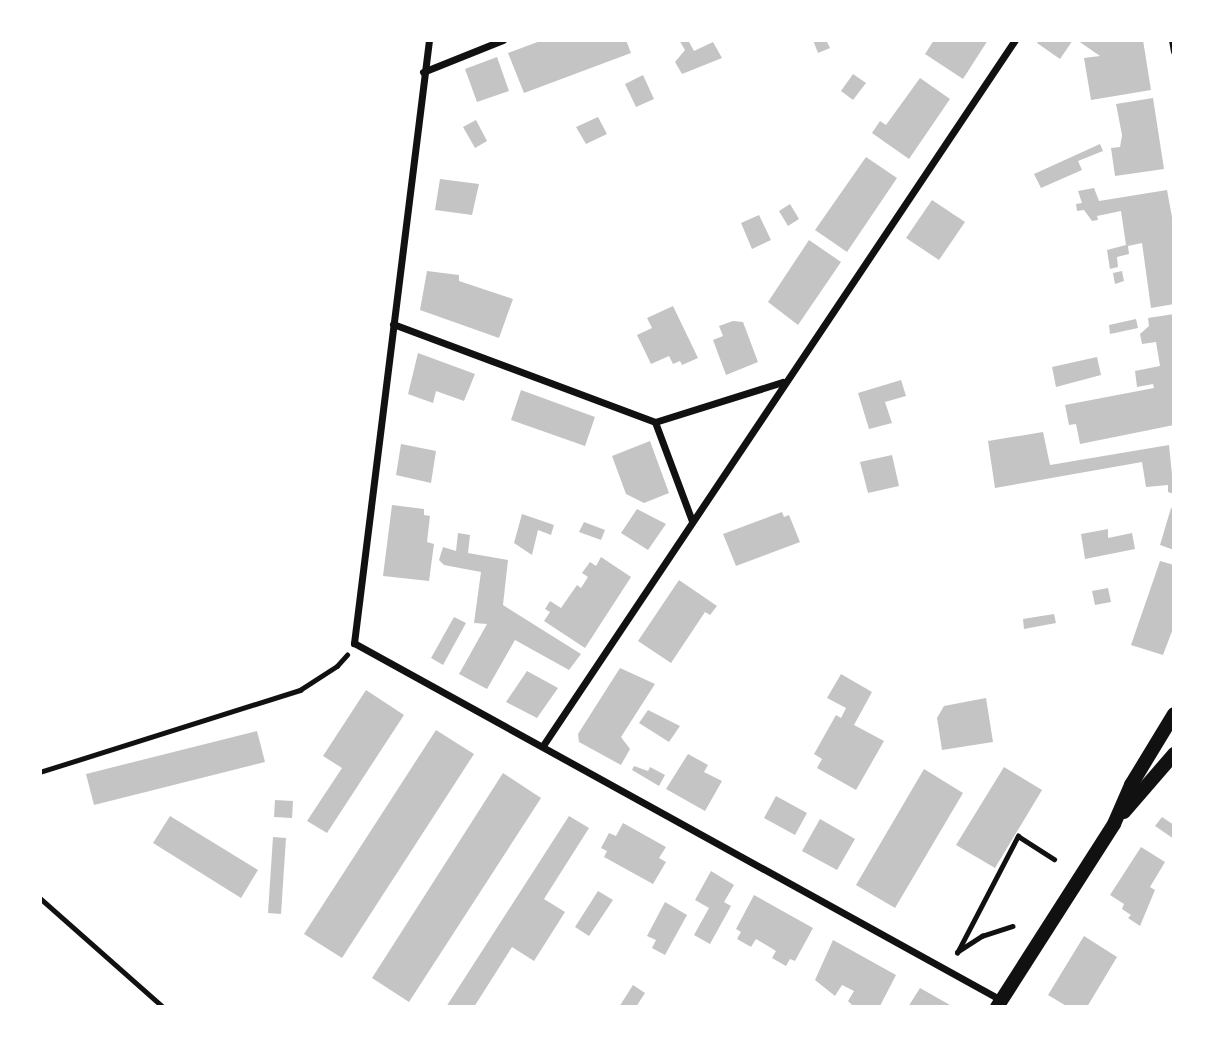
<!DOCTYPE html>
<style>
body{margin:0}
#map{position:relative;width:1214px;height:1047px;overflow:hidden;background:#fff;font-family:"PT Sans Narrow",sans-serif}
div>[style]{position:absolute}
.building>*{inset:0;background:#c4c4c4}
.path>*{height:4.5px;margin:-2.25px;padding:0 2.25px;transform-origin:2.25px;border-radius:2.25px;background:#111}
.minor>*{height:7px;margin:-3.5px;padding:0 3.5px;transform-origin:3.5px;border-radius:3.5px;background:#111}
.secondary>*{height:14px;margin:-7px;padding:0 7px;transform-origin:7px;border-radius:7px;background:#111}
span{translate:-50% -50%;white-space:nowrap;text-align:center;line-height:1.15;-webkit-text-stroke:7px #fff;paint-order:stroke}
.frame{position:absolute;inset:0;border:42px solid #fff;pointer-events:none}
</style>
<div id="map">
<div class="building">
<div style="clip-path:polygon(543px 40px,626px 40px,631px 53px,524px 93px,508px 53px)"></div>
<div style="clip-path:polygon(679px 40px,688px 40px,694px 51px,713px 42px,722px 58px,682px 74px,675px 62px,685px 50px)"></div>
<div style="clip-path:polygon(813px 40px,826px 40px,830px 48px,818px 53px)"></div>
<div style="clip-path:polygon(934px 40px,988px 40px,963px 79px,925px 54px)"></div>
<div style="clip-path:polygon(1039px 40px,1073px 40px,1060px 59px,1037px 43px)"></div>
<div style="clip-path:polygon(1077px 40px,1143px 40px,1151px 90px,1091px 100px,1084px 58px,1100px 56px)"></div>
<div style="clip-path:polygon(497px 57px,509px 91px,477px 102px,465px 69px)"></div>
<div style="clip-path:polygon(853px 74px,866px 83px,853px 100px,841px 91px)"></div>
<div style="clip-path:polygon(643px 75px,654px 99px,636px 107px,625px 84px)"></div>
<div style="clip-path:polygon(920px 78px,950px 99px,909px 159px,872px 133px,880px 121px,886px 125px)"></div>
<div style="clip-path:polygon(1153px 98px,1164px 169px,1115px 176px,1111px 148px,1120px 147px,1122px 135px,1116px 104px)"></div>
<div style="clip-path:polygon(598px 117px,607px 134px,586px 144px,576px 127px)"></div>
<div style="clip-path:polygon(476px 120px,487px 141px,475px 148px,463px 127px)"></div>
<div style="clip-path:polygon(1100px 144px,1103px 151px,1078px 161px,1082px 170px,1041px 188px,1034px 174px)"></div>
<div style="clip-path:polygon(866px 157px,897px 178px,847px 252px,815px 230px)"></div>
<div style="clip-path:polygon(440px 179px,479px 184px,472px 215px,435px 210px)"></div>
<div style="clip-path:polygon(1094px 188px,1099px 201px,1167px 190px,1174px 228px,1174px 304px,1151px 308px,1142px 243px,1128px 246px,1129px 254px,1117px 257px,1118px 267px,1110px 269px,1107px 250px,1126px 245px,1121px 211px,1097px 216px,1098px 220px,1092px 221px,1084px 210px,1077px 211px,1076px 204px,1082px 203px,1078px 191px)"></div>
<div style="clip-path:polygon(932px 200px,965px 222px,939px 260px,906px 238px)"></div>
<div style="clip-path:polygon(790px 204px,799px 219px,788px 226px,779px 211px)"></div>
<div style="clip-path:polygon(759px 215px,771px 240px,752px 249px,741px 223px)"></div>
<div style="clip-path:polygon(809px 240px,841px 262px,798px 325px,768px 302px)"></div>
<div style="clip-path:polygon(427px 271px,459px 275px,459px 281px,513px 299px,499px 338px,420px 310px)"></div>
<div style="clip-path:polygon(1122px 271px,1124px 281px,1115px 284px,1113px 273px)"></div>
<div style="clip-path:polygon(673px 306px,698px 358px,682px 365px,680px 361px,673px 364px,669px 356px,651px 364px,637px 335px,652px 328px,647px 318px)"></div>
<div style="clip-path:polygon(1174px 314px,1174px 425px,1080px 444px,1076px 424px,1069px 425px,1065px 405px,1154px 388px,1153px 384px,1137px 387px,1135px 371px,1160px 366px,1156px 342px,1142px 344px,1140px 334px,1149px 326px,1148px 318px)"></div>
<div style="clip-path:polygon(1136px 319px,1138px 328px,1110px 334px,1109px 325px)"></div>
<div style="clip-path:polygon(733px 321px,743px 322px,758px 362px,726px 375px,713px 340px,723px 336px,719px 326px)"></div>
<div style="clip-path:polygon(418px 353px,475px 374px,464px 401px,436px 391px,433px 403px,408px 394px)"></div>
<div style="clip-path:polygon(1097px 357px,1101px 375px,1056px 387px,1052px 367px)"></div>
<div style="clip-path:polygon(901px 380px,906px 396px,885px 402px,892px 423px,869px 429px,858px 393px)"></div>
<div style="clip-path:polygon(521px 390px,595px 417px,585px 446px,511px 420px)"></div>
<div style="clip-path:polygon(1043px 432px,1050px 465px,1169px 445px,1174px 494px,1168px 492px,1168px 485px,1146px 487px,1142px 462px,995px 488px,988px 441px)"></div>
<div style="clip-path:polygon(650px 441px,669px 493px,644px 503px,626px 494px,612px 456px)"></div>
<div style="clip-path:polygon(401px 444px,436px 451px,431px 483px,396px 475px)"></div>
<div style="clip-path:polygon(892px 455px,899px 486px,868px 493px,860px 462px)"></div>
<div style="clip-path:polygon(392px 505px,424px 509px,424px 515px,430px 516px,427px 542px,434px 544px,429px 581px,383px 576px)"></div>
<div style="clip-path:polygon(1171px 508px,1174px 509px,1174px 550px,1160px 545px)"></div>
<div style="clip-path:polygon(637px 509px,666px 524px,648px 550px,621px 533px)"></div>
<div style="clip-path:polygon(782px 512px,784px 517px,789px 515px,800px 542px,736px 566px,723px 534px)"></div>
<div style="clip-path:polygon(522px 514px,554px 525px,551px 535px,538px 530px,532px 555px,514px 543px)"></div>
<div style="clip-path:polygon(584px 522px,605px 530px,601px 540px,579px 532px)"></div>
<div style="clip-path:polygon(1108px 529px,1108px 538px,1132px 533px,1135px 549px,1085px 559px,1081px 534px)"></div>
<div style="clip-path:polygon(458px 533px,470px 535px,468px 553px,508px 560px,503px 605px,581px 654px,569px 670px,515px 640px,487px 689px,459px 674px,487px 624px,474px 623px,481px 572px,444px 565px,439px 560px,443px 547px,456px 551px)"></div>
<div style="clip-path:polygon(601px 557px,631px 577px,585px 648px,544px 621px,550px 612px,545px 609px,550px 601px,561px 608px,577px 585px,581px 588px,588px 577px,582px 573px,590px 562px,596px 566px)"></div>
<div style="clip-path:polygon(1160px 561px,1174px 565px,1174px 626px,1163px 655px,1131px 645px)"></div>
<div style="clip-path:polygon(679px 580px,717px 606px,710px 615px,705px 612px,671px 663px,638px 641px)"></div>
<div style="clip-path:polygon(1108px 588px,1111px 602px,1095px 605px,1092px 591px)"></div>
<div style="clip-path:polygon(1054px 614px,1056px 623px,1024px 629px,1023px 619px)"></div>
<div style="clip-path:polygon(454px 617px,466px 623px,443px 665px,431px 658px)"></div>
<div style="clip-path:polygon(620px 668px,655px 684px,621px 737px,630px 749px,621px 765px,579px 742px,578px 734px)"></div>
<div style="clip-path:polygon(527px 671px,558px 688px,537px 718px,506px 702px)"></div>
<div style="clip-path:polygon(841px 674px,872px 692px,854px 725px,884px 741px,856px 790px,817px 768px,822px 759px,814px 754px,836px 715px,841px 718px,846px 708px,827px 698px)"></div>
<div style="clip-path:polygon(366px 690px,404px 715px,327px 833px,307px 821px,342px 768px,323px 756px)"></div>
<div style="clip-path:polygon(986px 698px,993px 742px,942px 750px,937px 718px,944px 706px)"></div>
<div style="clip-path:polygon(648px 710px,680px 726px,669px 742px,639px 723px)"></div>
<div style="clip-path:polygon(436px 730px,474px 754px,342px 958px,304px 934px)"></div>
<div style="clip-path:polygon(257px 731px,265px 762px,94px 805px,86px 774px)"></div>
<div style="clip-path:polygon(688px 754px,708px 765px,704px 772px,722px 781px,705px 811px,666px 789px)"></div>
<div style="clip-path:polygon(634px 766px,648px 771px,650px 767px,665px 775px,659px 786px,632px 770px)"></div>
<div style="clip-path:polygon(1004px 767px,1042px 790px,995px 868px,956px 845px)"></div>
<div style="clip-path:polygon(924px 769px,963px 793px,895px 908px,856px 885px)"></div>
<div style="clip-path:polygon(503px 773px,541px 798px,409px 1002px,372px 978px)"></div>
<div style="clip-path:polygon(776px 796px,807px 813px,795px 835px,764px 818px)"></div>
<div style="clip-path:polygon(275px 800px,293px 801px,292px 818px,274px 817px)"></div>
<div style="clip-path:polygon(170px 816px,258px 870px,241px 898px,153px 843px)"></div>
<div style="clip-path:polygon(569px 816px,589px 828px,544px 899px,565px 912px,534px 961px,512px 947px,474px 1007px,446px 1007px)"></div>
<div style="clip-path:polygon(1162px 817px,1174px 825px,1174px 839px,1155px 826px)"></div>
<div style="clip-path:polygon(820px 819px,855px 839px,837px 870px,802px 851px)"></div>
<div style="clip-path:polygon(623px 823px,666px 847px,659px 858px,666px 862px,653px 884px,604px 857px,607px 851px,601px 848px,609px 833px,616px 836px)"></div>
<div style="clip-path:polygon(273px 837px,286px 838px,281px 914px,268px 913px)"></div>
<div style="clip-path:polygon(1141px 847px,1165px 862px,1150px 887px,1155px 890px,1140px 926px,1128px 918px,1131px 915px,1122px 909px,1124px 904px,1110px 895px)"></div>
<div style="clip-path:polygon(711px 871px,734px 885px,724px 902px,731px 906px,710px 944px,694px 935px,709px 908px,695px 900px)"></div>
<div style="clip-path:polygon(598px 891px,613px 900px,589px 936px,575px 927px)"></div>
<div style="clip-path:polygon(754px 895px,813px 928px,795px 961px,790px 959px,786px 966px,772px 958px,776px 951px,756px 939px,751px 947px,737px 939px,741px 932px,736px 929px)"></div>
<div style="clip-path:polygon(665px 902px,687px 915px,665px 955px,652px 948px,656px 940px,647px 936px)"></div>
<div style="clip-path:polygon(1084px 936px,1117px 957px,1087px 1007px,1068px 1007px,1048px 995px)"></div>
<div style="clip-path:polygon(833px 940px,896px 975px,880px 1006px,854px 1007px,848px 1001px,854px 991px,842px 985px,835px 996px,815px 980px)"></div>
<div style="clip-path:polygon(633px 985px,645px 993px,636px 1007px,619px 1007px)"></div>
<div style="clip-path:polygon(920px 988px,950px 1005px,951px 1007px,908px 1007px)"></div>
</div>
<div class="path">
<div style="left:40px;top:772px;width:273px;rotate:-17.5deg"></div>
<div style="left:300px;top:690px;width:44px;rotate:-33deg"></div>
<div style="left:337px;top:666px;width:15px;rotate:-48deg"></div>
<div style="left:40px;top:898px;width:164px;rotate:41.5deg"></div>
<div style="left:957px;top:952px;width:30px;rotate:-33deg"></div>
<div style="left:982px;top:936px;width:32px;rotate:-18deg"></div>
<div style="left:957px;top:953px;width:132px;rotate:-62.5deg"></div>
<div style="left:1018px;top:836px;width:43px;rotate:32.6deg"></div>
</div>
<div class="minor">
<div style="left:429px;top:40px;width:608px;rotate:97.09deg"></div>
<div style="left:354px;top:643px;width:739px;rotate:28.89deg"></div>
<div style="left:1172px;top:40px;width:11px;rotate:80deg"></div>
<div style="left:423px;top:72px;width:86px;rotate:-21.8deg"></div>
<div style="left:393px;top:324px;width:280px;rotate:20.5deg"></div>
<div style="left:655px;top:422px;width:134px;rotate:-17.4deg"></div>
<div style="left:655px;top:422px;width:106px;rotate:69.5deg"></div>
<div style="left:544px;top:744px;width:847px;rotate:-56.22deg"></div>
</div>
<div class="secondary">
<div style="left:1124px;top:812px;width:77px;rotate:-49.2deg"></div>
<div style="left:997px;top:1007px;width:217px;rotate:-57.4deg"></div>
<div style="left:1114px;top:824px;width:43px;rotate:-66.4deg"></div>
<div style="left:1131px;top:785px;width:83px;rotate:-58.8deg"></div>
</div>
<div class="frame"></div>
</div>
